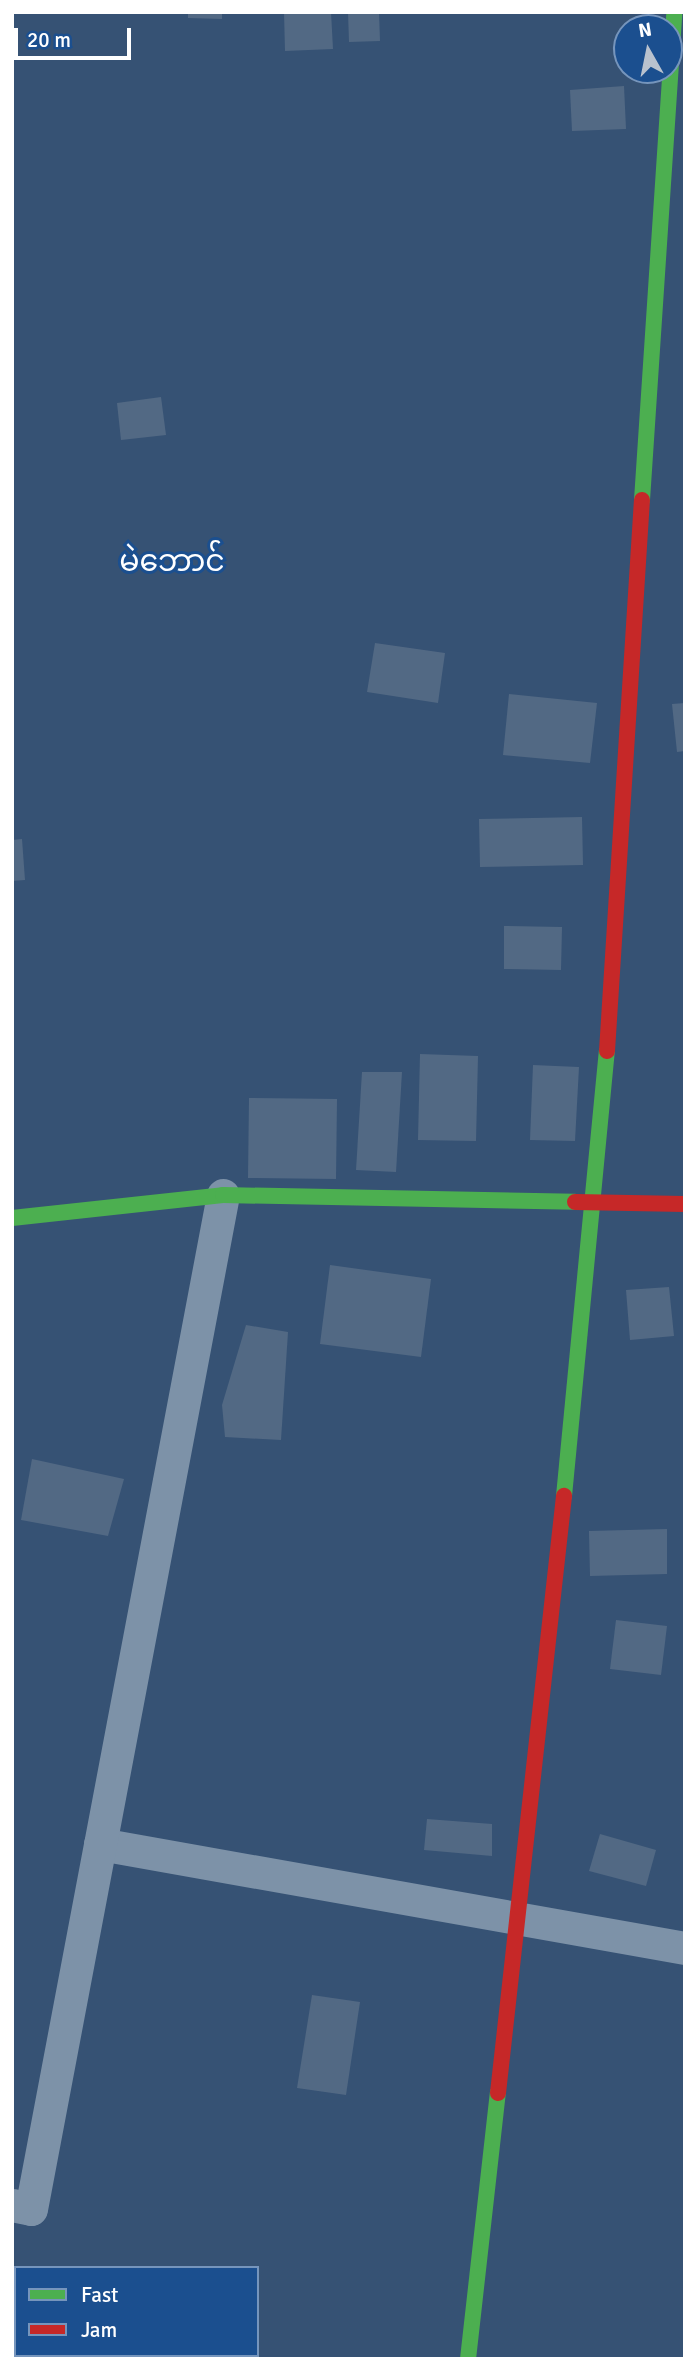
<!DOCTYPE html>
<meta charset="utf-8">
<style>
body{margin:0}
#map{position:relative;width:697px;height:2371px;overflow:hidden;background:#365274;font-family:Signika,"Noto Sans Myanmar",sans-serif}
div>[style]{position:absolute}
.building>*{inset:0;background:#526984}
.street>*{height:33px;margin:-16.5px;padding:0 16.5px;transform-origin:16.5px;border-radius:16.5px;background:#7d92a8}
.fast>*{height:16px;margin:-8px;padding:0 8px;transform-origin:8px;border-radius:8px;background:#4caf50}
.jam>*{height:16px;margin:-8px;padding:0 8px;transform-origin:8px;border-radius:8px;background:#c62828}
span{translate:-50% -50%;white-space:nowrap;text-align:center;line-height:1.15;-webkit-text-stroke:6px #1b4f8f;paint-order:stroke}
.quarter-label{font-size:30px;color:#fff}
.frame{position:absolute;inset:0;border:14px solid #fff;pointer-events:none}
.legend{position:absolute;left:14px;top:2266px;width:245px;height:91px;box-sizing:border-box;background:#1b4f8f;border:2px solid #7695bc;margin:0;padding:9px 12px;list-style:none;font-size:21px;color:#fff}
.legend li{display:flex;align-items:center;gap:14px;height:35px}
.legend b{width:35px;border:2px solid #7695bc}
.north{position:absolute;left:613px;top:14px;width:70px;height:70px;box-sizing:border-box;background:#1b4f8f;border:2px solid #7695bc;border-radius:50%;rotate:351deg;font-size:19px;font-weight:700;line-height:28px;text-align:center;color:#fff}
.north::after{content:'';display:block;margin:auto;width:24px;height:32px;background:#b9c2ce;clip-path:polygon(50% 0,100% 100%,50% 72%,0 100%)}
.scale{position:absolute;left:14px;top:28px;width:117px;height:32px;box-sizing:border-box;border:4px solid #fff;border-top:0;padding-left:9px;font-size:21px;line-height:24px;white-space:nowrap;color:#fff;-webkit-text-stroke:5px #1b4f8f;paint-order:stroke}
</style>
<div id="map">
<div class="building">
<div style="clip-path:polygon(188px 12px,222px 12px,222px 19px,188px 18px)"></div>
<div style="clip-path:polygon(284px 12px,331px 12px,333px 49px,285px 51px)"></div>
<div style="clip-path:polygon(348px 12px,379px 12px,380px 41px,349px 42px)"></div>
<div style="clip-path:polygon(624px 86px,626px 129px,572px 131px,570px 90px)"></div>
<div style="clip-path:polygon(161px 397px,166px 435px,121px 440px,117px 403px)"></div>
<div style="clip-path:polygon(375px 643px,445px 653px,438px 703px,367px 692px)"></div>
<div style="clip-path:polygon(509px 694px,597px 703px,590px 763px,503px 755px)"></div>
<div style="clip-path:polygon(685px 703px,685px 751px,677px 752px,672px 704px)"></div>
<div style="clip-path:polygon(582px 817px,583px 865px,480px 867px,479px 819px)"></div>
<div style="clip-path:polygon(22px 839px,25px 880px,12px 881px,12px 840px)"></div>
<div style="clip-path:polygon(504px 926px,562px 927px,561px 970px,504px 969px)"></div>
<div style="clip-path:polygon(420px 1054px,478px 1056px,476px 1141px,418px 1140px)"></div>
<div style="clip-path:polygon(533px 1065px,579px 1067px,575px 1141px,530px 1140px)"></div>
<div style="clip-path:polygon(362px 1072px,402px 1072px,396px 1172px,356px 1170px)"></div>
<div style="clip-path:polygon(249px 1098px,337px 1099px,336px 1179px,248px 1178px)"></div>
<div style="clip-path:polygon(330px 1265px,431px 1279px,421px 1357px,320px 1344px)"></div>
<div style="clip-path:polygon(669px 1287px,674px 1336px,630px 1340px,626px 1290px)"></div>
<div style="clip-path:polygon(246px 1325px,288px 1332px,281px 1440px,225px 1437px,222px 1405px)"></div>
<div style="clip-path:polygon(32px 1459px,124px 1479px,108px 1536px,21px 1520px)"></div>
<div style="clip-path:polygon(667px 1529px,667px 1574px,590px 1576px,589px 1531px)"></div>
<div style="clip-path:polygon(616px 1620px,667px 1626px,661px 1675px,610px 1669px)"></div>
<div style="clip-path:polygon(427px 1819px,492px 1824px,492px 1856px,424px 1850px)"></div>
<div style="clip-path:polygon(600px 1834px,656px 1850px,646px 1886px,589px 1871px)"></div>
<div style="clip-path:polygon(312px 1995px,360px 2002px,346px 2095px,297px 2088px)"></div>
</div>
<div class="street">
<div style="left:100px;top:1844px;width:594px;rotate:10.08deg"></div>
<div style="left:12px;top:2205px;width:19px;rotate:12deg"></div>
<div style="left:31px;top:2209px;width:1032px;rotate:-79.28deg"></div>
</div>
<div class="fast">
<div style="left:642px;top:500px;width:489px;rotate:-86.2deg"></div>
<div style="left:12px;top:1218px;width:212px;rotate:-6.2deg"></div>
<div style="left:223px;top:1195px;width:352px;rotate:1.1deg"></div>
<div style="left:564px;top:1496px;width:447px;rotate:-84.5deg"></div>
<div style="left:468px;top:2359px;width:268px;rotate:-83.6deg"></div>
</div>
<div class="jam">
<div style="left:607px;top:1051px;width:552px;rotate:-86.37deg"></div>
<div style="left:575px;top:1202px;width:110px;rotate:1deg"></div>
<div style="left:498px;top:2093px;width:601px;rotate:-83.69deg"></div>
</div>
<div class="quarter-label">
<span style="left:172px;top:562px">မဲဘောင်</span>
</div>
<div class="frame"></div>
<ul class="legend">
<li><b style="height:9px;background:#4caf50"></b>Fast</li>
<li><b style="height:9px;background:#c62828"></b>Jam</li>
</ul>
<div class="north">N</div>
<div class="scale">20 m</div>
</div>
